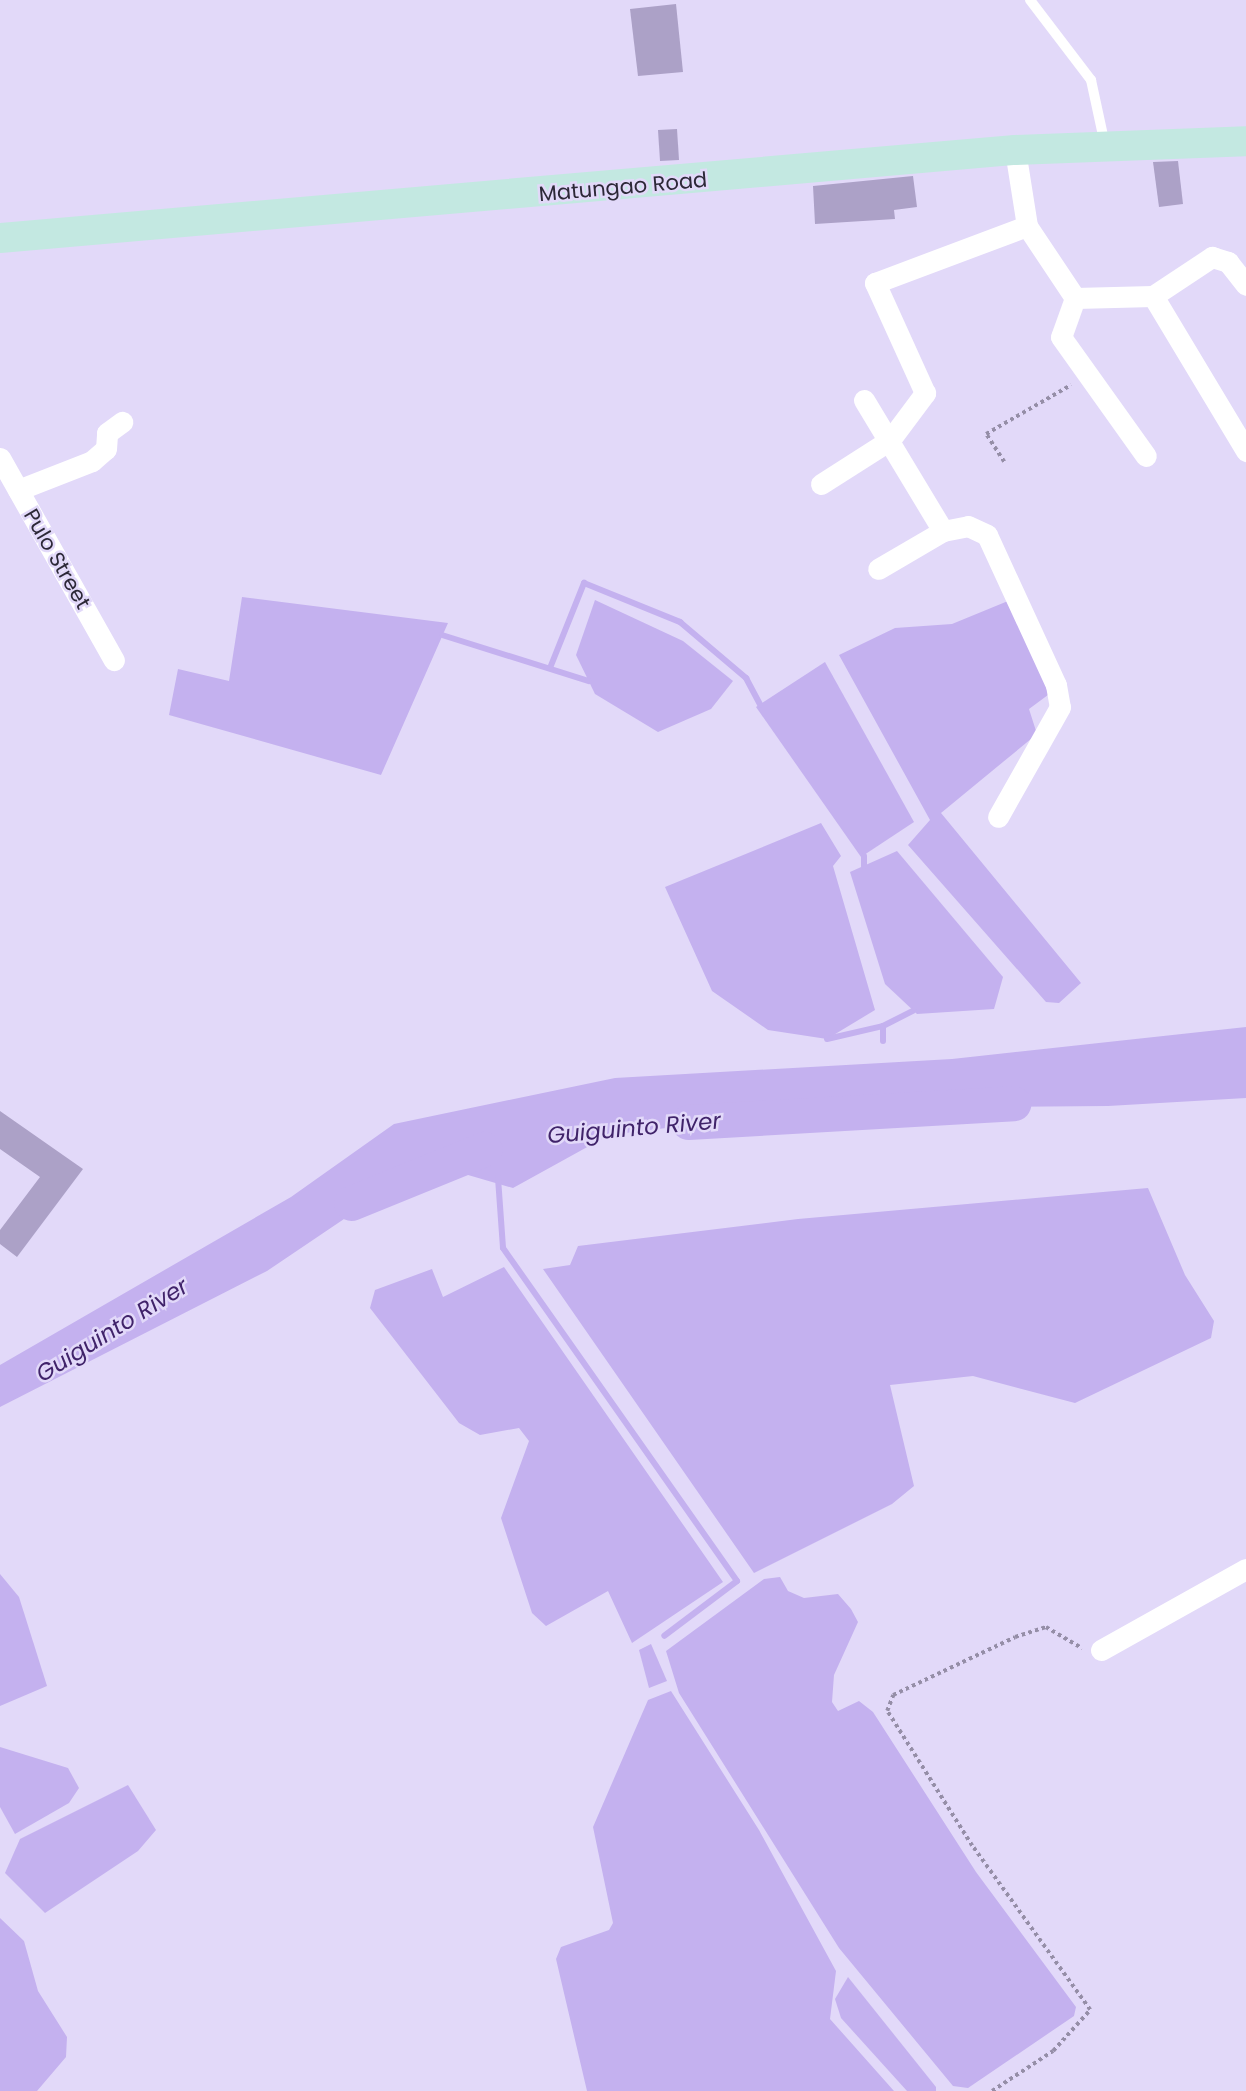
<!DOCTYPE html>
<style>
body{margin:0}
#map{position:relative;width:1246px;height:2091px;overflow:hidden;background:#e2d9f9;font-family:Poppins,sans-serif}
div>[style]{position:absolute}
.water>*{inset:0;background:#c4b1ef}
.stream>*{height:6px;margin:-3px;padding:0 3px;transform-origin:3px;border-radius:3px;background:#c4b1ef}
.river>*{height:35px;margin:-17.5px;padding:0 17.5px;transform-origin:17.5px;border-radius:17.5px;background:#c4b1ef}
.building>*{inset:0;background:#aca1c7}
.path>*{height:3.5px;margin-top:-1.75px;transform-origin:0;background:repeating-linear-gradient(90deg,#958ea7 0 3.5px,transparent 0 7px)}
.lane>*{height:10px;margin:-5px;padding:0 5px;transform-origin:5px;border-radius:5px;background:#fff}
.street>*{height:21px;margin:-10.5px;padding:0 10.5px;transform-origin:10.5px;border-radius:10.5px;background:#fff}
.secondary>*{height:30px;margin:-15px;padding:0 15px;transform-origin:15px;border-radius:15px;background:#c3e8e1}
span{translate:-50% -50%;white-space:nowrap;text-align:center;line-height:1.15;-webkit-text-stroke:5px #e2d9f9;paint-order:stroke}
.street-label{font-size:21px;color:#2c2837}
.water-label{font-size:23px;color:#40236a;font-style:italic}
</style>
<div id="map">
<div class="water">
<div style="clip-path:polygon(242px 597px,448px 623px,381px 775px,169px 715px,178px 669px,229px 681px)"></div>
<div style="clip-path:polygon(595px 600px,683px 641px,733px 681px,711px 709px,658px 732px,595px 694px,576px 655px)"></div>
<div style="clip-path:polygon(1008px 601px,1052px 692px,1029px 709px,1037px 734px,941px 813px,1081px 983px,1059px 1003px,1046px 1002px,908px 845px,930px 820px,839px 655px,895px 628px,952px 624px)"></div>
<div style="clip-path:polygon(825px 662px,914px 822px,861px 857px,756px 707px)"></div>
<div style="clip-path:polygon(821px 823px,841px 856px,833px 866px,875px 1010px,827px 1039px,768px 1030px,712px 991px,665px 887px)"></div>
<div style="clip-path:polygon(897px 851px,1003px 977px,994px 1009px,917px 1014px,885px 984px,850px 872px)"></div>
<div style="clip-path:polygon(1246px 1027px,1246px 1098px,1108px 1106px,828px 1108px,609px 1135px,513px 1188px,427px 1163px,267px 1271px,0 1407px,0 1365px,291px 1197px,394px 1124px,615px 1078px,952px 1059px)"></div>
<div style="clip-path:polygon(1148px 1188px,1185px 1275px,1214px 1321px,1211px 1338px,1075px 1403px,973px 1376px,890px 1385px,914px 1486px,892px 1504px,754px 1573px,543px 1269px,570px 1265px,578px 1246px,798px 1219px)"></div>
<div style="clip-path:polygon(504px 1267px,723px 1582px,632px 1643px,608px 1591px,546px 1626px,532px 1613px,501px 1518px,529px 1441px,519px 1428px,480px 1435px,459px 1423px,370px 1308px,375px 1290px,432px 1269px,443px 1297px)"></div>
<div style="clip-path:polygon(0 1574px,19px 1597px,47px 1686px,0 1706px)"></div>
<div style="clip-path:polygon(780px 1577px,788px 1591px,804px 1598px,838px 1594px,851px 1609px,858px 1622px,834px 1675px,832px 1702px,838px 1711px,859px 1701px,873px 1712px,976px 1872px,1076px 2007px,1074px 2016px,968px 2088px,953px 2086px,839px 1948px,679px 1693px,666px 1651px,764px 1579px)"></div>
<div style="clip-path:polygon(651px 1644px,667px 1681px,649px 1688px,639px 1650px)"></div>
<div style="clip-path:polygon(671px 1691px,759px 1830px,836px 1971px,830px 2019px,894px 2091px,587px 2091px,556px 1959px,561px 1947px,609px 1930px,613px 1923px,593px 1827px,648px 1700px)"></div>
<div style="clip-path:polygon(0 1747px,68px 1768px,79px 1788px,69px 1803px,15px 1834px,0 1807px)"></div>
<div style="clip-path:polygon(128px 1785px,156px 1830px,138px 1851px,45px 1913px,5px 1873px,20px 1839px)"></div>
<div style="clip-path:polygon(0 1918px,24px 1941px,38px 1991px,67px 2037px,66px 2057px,37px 2091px,0 2091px)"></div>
<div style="clip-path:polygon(848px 1977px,936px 2087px,936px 2091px,907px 2091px,841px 2018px,835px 1999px)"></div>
</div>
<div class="stream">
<div style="left:442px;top:635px;width:154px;rotate:17.4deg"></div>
<div style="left:550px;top:668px;width:92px;rotate:-68.2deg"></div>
<div style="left:584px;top:583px;width:104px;rotate:22.1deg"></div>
<div style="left:680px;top:622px;width:87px;rotate:40.3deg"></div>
<div style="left:746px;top:678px;width:30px;rotate:62deg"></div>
<div style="left:864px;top:866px;width:10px;rotate:-90deg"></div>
<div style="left:883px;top:1026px;width:15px;rotate:90deg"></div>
<div style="left:827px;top:1039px;width:57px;rotate:-13.1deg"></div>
<div style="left:883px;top:1026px;width:34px;rotate:-27deg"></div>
<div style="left:498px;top:1178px;width:70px;rotate:85.9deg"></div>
<div style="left:503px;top:1248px;width:407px;rotate:54.9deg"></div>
<div style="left:737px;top:1581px;width:91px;rotate:143deg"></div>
</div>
<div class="river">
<div style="left:688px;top:1122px;width:326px;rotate:-3.3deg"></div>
<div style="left:351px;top:1203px;width:144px;rotate:-22.1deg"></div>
</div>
<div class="building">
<div style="clip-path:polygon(676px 4px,683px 72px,638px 76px,630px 9px)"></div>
<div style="clip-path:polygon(677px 129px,679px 160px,660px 161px,658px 130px)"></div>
<div style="clip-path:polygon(1178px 161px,1183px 204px,1159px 207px,1153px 162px)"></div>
<div style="clip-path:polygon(913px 176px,917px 207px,894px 210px,895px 219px,815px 224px,813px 186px)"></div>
<div style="clip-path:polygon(0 1111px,83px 1169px,17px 1257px,0 1244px,0 1230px,40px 1177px,0 1149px)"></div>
</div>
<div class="path">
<div style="left:1004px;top:462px;width:33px;rotate:-123deg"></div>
<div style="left:986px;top:434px;width:98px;rotate:-30deg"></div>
<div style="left:992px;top:2091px;width:73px;rotate:-33.3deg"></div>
<div style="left:1053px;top:2051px;width:55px;rotate:-47.9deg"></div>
<div style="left:1090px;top:2010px;width:202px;rotate:-125.7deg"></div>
<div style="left:972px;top:1846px;width:160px;rotate:-122.2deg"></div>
<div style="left:887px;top:1711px;width:17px;rotate:-69deg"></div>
<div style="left:893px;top:1695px;width:135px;rotate:-25.4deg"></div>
<div style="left:1015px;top:1637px;width:33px;rotate:-18deg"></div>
<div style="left:1046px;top:1627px;width:42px;rotate:30.3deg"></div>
</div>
<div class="lane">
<div style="left:1030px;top:0;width:101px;rotate:52.7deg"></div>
<div style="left:1091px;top:80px;width:66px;rotate:77.8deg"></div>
</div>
<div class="street">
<div style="left:1015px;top:150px;width:77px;rotate:81deg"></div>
<div style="left:1027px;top:226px;width:87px;rotate:56.3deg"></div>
<div style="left:1075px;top:298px;width:78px;rotate:-1.5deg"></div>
<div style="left:1153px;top:296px;width:71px;rotate:-33.5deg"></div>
<div style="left:1212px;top:257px;width:17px;rotate:17deg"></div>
<div style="left:1228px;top:262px;width:29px;rotate:52deg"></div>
<div style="left:1153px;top:296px;width:181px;rotate:59deg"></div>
<div style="left:1075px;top:298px;width:41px;rotate:109.7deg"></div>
<div style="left:1061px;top:337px;width:146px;rotate:54.5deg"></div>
<div style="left:864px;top:400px;width:153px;rotate:58.9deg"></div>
<div style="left:943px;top:531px;width:75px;rotate:149.7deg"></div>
<div style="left:0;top:458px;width:232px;rotate:60.6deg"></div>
<div style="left:821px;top:484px;width:82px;rotate:-32.5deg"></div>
<div style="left:890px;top:440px;width:59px;rotate:-53.3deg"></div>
<div style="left:925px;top:393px;width:121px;rotate:-114.4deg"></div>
<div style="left:875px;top:283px;width:162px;rotate:-20.6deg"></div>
<div style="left:18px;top:490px;width:79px;rotate:-21.4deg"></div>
<div style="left:92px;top:461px;width:18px;rotate:-41deg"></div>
<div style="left:106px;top:449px;width:16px;rotate:-86deg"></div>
<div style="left:107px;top:433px;width:19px;rotate:-36deg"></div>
<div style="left:943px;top:531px;width:25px;rotate:-11deg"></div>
<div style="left:968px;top:526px;width:21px;rotate:25deg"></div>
<div style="left:987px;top:535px;width:165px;rotate:65.3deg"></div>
<div style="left:1056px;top:685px;width:22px;rotate:80deg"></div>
<div style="left:1060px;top:707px;width:126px;rotate:119.4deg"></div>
<div style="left:1101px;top:1650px;width:166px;rotate:-29.2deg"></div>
</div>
<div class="secondary">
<div style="left:0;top:238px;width:1019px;rotate:-4.96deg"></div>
<div style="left:1015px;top:150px;width:231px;rotate:-2.2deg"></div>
</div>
<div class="street-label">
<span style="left:623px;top:187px;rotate:-5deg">Matungao Road</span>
<span style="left:57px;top:559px;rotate:60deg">Pulo Street</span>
</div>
<div class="water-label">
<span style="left:634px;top:1128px;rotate:-5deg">Guiguinto River</span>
<span style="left:112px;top:1330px;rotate:-32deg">Guiguinto River</span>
</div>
</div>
